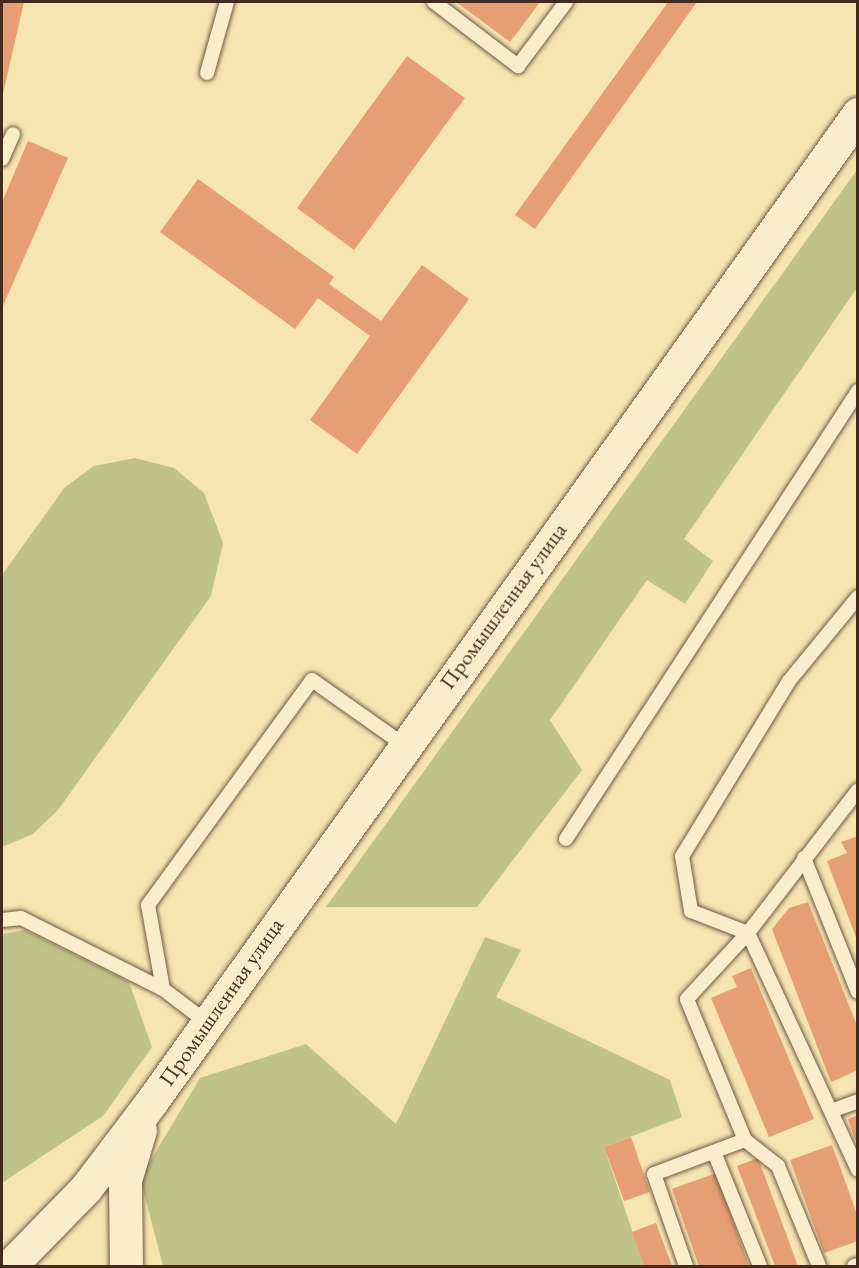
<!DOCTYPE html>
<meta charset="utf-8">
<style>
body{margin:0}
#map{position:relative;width:859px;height:1268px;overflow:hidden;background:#f6e4b1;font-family:"EB Garamond",serif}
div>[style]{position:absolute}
.green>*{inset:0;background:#bfc389}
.building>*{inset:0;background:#e69f74}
.roads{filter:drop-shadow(0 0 2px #705944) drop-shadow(0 0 2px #705944)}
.lane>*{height:14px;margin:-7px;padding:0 7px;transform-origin:7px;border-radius:7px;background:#f9edcc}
.secondary>*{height:33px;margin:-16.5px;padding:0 16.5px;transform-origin:16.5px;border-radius:16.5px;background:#f9edcc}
span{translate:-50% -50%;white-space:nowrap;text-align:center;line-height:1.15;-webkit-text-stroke:6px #f9edcc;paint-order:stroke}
.street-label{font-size:22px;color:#442b1f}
.frame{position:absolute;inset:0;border:3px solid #442b1f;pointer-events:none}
</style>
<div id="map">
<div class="green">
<div style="clip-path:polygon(857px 170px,857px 288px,684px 539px,713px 561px,685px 604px,647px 580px,550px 720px,582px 770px,477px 907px,326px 907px)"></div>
<div style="clip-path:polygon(135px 458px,174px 468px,204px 493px,223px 543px,211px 596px,58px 810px,33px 834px,2px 847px,2px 575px,65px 487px,94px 466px)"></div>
<div style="clip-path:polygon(25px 930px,129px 982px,152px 1047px,103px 1116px,2px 1183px,2px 934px)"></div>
<div style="clip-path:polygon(485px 937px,521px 950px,496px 997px,670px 1080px,682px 1117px,604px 1147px,644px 1266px,163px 1266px,140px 1178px,200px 1078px,306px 1044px,396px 1124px)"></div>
</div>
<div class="building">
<div style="clip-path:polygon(2px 2px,24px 2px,2px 98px)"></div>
<div style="clip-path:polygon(456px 2px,540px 2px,510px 42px)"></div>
<div style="clip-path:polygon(668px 2px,697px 2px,535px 229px,515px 215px)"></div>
<div style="clip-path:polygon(407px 56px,465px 98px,354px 250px,297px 208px)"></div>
<div style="clip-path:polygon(28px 141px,68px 158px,2px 308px,2px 202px)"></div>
<div style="clip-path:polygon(198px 179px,334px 277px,329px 284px,381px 321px,422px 265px,469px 299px,357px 454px,310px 420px,370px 336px,318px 298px,295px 329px,160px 232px)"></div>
<div style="clip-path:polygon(858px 836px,858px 940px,857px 940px,827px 861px,847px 853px,841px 842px)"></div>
<div style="clip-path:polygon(808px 902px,858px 1028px,858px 1070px,831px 1082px,772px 929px,789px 908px)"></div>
<div style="clip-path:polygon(751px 968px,814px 1119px,769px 1137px,711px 998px,737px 987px,732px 976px)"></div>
<div style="clip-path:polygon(858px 1115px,858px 1139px,855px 1140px,848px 1119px)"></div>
<div style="clip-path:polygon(631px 1137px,650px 1192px,624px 1201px,604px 1147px)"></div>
<div style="clip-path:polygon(832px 1145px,858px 1217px,858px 1241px,824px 1253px,790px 1160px)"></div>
<div style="clip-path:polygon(758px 1158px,798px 1266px,775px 1266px,737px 1166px)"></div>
<div style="clip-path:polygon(716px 1173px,749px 1266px,699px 1266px,672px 1189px)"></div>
<div style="clip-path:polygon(656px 1223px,672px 1266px,644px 1266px,632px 1232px)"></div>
</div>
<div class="roads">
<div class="lane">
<div style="left:434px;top:2px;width:106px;rotate:37.3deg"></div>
<div style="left:518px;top:66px;width:80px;rotate:-53.1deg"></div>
<div style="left:207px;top:73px;width:74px;rotate:-74.3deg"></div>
<div style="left:2px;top:159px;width:27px;rotate:-66deg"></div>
<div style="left:858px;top:597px;width:109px;rotate:129.4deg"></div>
<div style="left:789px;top:681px;width:205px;rotate:121.4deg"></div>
<div style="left:682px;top:856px;width:56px;rotate:80.7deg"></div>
<div style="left:691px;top:911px;width:61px;rotate:21.1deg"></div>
<div style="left:748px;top:933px;width:261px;rotate:65.1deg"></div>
<div style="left:566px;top:839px;width:535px;rotate:-56.9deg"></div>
<div style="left:804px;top:858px;width:144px;rotate:68.1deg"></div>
<div style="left:2px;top:920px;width:19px;rotate:-6deg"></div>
<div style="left:21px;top:918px;width:159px;rotate:26.6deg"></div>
<div style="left:163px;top:989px;width:53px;rotate:37.3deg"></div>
<div style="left:163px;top:989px;width:85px;rotate:-100.1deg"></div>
<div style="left:148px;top:905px;width:278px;rotate:-53.9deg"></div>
<div style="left:312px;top:680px;width:113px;rotate:35.2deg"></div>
<div style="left:831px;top:1111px;width:29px;rotate:-20deg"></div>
<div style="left:714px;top:1152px;width:123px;rotate:68deg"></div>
<div style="left:686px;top:1266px;width:97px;rotate:-109.2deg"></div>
<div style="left:654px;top:1174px;width:97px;rotate:-20.5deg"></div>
<div style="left:819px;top:1266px;width:108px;rotate:-112.3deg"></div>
<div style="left:778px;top:1166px;width:42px;rotate:-141.8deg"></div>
<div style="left:745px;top:1140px;width:152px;rotate:-112.4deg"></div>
<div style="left:687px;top:999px;width:90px;rotate:-47.3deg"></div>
<div style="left:748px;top:933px;width:180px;rotate:-52.4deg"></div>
<div style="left:854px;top:1266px;width:4px;rotate:-14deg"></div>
</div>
<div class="secondary">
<div style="left:10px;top:1266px;width:109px;rotate:-45.7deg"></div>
<div style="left:86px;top:1188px;width:109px;rotate:-52.8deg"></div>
<div style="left:152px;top:1101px;width:1214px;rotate:-54.42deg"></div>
<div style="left:126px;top:1266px;width:86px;rotate:-90.7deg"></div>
<div style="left:125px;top:1180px;width:52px;rotate:-73.3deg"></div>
</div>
</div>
<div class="street-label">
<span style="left:503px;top:606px;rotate:-54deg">Промышленная улица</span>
<span style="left:221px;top:1002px;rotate:-55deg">Промышленная улица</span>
</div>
<div class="frame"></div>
</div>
